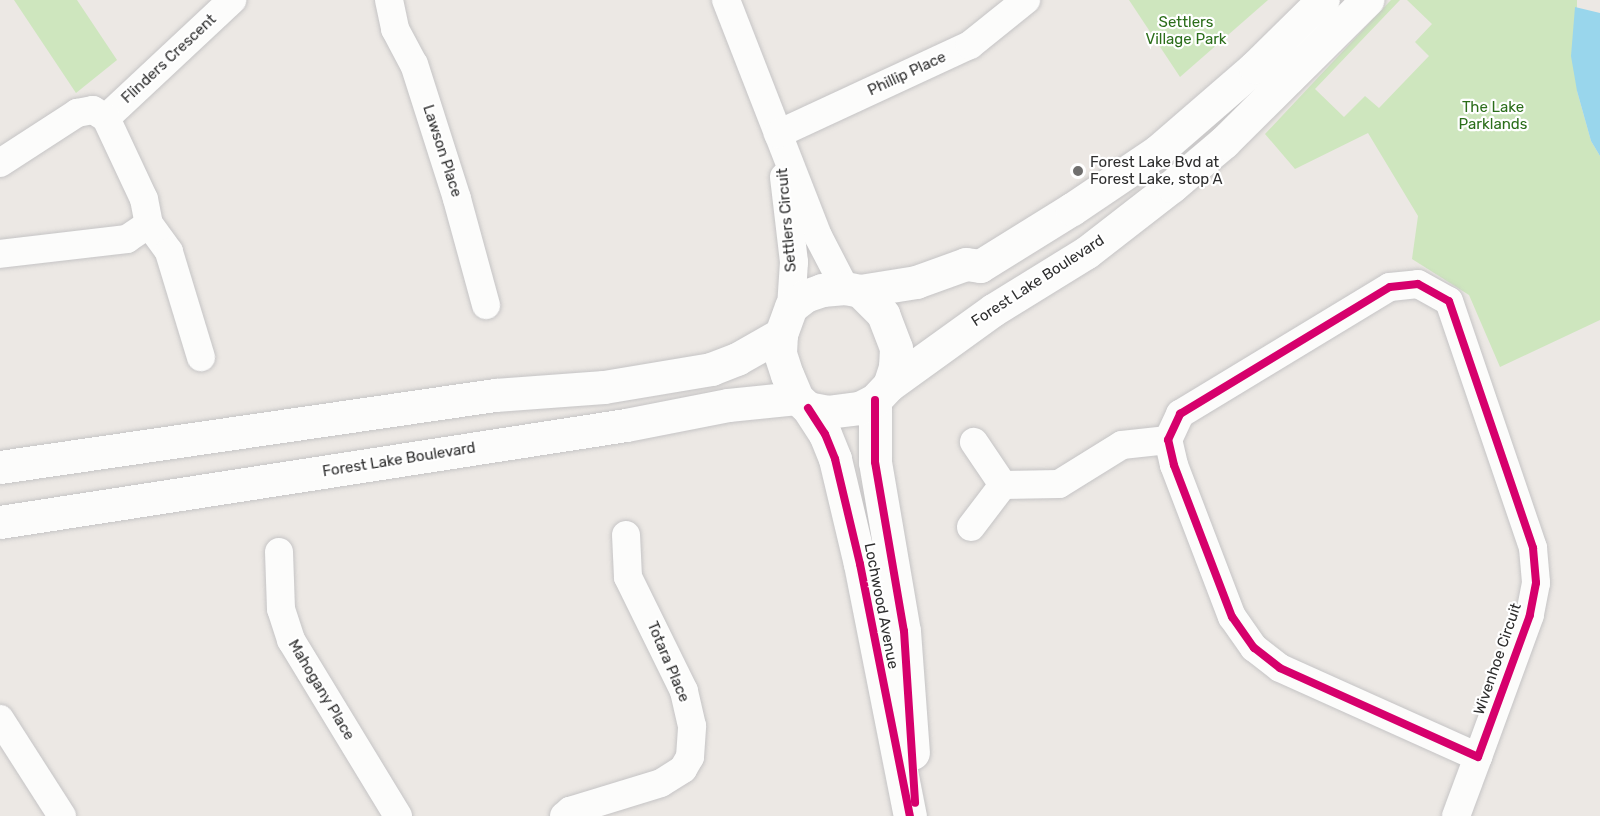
<!DOCTYPE html>
<style>
body{margin:0}
#map{position:relative;width:1600px;height:816px;overflow:hidden;background:#ece8e4;font-family:Rubik,sans-serif}
div>[style]{position:absolute}
.green>*{inset:0;background:#cee6be}
.water>*{inset:0;background:#99d6ec}
.roads{filter:drop-shadow(0 0 2px #c5c4c5) drop-shadow(0 0 2px #c5c4c5)}
.minor>*{height:28px;margin:-14px;padding:0 14px;transform-origin:14px;border-radius:14px;background:#fcfcfb}
.tertiary>*{height:33px;margin:-16.5px;padding:0 16.5px;transform-origin:16.5px;border-radius:16.5px;background:#fcfcfb}
.secondary>*{height:33px;margin:-16.5px;padding:0 16.5px;transform-origin:16.5px;border-radius:16.5px;background:#fcfcfb}
.cycleway>*{height:8px;margin:-4px;padding:0 4px;transform-origin:4px;border-radius:4px;background:#d6006c}
.dots>*{width:16px;height:16px;translate:-50% -50%;box-sizing:border-box;border:3px solid #fff;border-radius:50%}
span{translate:-50% -50%;white-space:nowrap;text-align:center;line-height:1.15;-webkit-text-stroke:4.5px #fff;paint-order:stroke}
.park-label{font-size:15px;color:#2c6e1b}
.street-label{font-size:15px;color:#2e2e2e}
.poi-label{font-size:15px;color:#2e2e2e}
.left{translate:0 -50%;text-align:left}
</style>
<div id="map">
<div class="green">
<div style="clip-path:polygon(14px 0,77px 0,117px 60px,76px 93px)"></div>
<div style="clip-path:polygon(1129px 0,1268px 0,1180px 77px)"></div>
<div style="clip-path:polygon(1391px 0,1400px 0,1315px 89px,1344px 117px,1365px 96px,1379px 108px,1429px 56px,1415px 42px,1432px 24px,1407px 0,1577px 0,1577px 91px,1591px 141px,1600px 156px,1600px 320px,1500px 367px,1469px 295px,1412px 259px,1418px 216px,1368px 133px,1295px 169px,1265px 134px)"></div>
</div>
<div class="water">
<div style="clip-path:polygon(1575px 7px,1600px 13px,1600px 156px,1591px 141px,1577px 91px,1571px 56px)"></div>
</div>
<div class="roads">
<div class="minor">
<div style="left:389px;top:0;width:30px;rotate:78deg"></div>
<div style="left:395px;top:29px;width:40px;rotate:62deg"></div>
<div style="left:414px;top:64px;width:142px;rotate:72.3deg"></div>
<div style="left:457px;top:199px;width:110px;rotate:74.7deg"></div>
<div style="left:726px;top:0;width:253px;rotate:68.7deg"></div>
<div style="left:818px;top:236px;width:59px;rotate:62.6deg"></div>
<div style="left:106px;top:118px;width:173px;rotate:-43.1deg"></div>
<div style="left:778px;top:134px;width:212px;rotate:-24.9deg"></div>
<div style="left:970px;top:45px;width:72px;rotate:-38.8deg"></div>
<div style="left:0;top:163px;width:92px;rotate:-33deg"></div>
<div style="left:77px;top:113px;width:16px;rotate:-11deg"></div>
<div style="left:93px;top:110px;width:15px;rotate:32deg"></div>
<div style="left:106px;top:118px;width:89px;rotate:64.9deg"></div>
<div style="left:144px;top:199px;width:25px;rotate:79deg"></div>
<div style="left:149px;top:224px;width:27px;rotate:146deg"></div>
<div style="left:127px;top:239px;width:128px;rotate:173.3deg"></div>
<div style="left:784px;top:177px;width:86px;rotate:83.3deg"></div>
<div style="left:794px;top:262px;width:45px;rotate:93.8deg"></div>
<div style="left:149px;top:224px;width:34px;rotate:54deg"></div>
<div style="left:169px;top:252px;width:110px;rotate:73.1deg"></div>
<div style="left:1418px;top:284px;width:35px;rotate:29deg"></div>
<div style="left:1449px;top:301px;width:261px;rotate:71.2deg"></div>
<div style="left:1533px;top:548px;width:35px;rotate:85deg"></div>
<div style="left:1536px;top:583px;width:33px;rotate:101deg"></div>
<div style="left:1530px;top:615px;width:151px;rotate:110.1deg"></div>
<div style="left:1478px;top:757px;width:217px;rotate:-155.8deg"></div>
<div style="left:1280px;top:668px;width:33px;rotate:-142deg"></div>
<div style="left:1254px;top:648px;width:38px;rotate:-125deg"></div>
<div style="left:1232px;top:617px;width:163px;rotate:-110.9deg"></div>
<div style="left:1174px;top:465px;width:26px;rotate:-103deg"></div>
<div style="left:1168px;top:440px;width:29px;rotate:-65deg"></div>
<div style="left:1180px;top:414px;width:245px;rotate:-31.2deg"></div>
<div style="left:1390px;top:287px;width:28px;rotate:-6deg"></div>
<div style="left:1003px;top:485px;width:56px;rotate:-1deg"></div>
<div style="left:1059px;top:484px;width:74px;rotate:-31.8deg"></div>
<div style="left:1122px;top:445px;width:46px;rotate:-6.2deg"></div>
<div style="left:971px;top:527px;width:53px;rotate:-52.7deg"></div>
<div style="left:1003px;top:485px;width:52px;rotate:-124deg"></div>
<div style="left:279px;top:552px;width:57px;rotate:88deg"></div>
<div style="left:281px;top:609px;width:33px;rotate:72deg"></div>
<div style="left:291px;top:640px;width:206px;rotate:58.7deg"></div>
<div style="left:0;top:719px;width:115px;rotate:57.4deg"></div>
<div style="left:564px;top:816px;width:8px;rotate:-40deg"></div>
<div style="left:570px;top:811px;width:95px;rotate:-17.1deg"></div>
<div style="left:661px;top:783px;width:26px;rotate:-32deg"></div>
<div style="left:683px;top:769px;width:14px;rotate:-60deg"></div>
<div style="left:690px;top:757px;width:31px;rotate:-86deg"></div>
<div style="left:692px;top:726px;width:36px;rotate:-103deg"></div>
<div style="left:684px;top:691px;width:127px;rotate:-116.2deg"></div>
<div style="left:628px;top:577px;width:42px;rotate:-92.7deg"></div>
<div style="left:1456px;top:816px;width:63px;rotate:-69.6deg"></div>
</div>
<div class="tertiary">
<div style="left:875px;top:400px;width:62px;rotate:90deg"></div>
<div style="left:875px;top:462px;width:171px;rotate:80.3deg"></div>
<div style="left:904px;top:631px;width:122px;rotate:85.8deg"></div>
<div style="left:808px;top:408px;width:31px;rotate:57deg"></div>
<div style="left:825px;top:434px;width:27px;rotate:68deg"></div>
<div style="left:835px;top:459px;width:108px;rotate:76.6deg"></div>
<div style="left:860px;top:564px;width:257px;rotate:78.8deg"></div>
</div>
<div class="secondary">
<div style="left:845px;top:288px;width:15px;rotate:11deg"></div>
<div style="left:860px;top:291px;width:33px;rotate:45deg"></div>
<div style="left:883px;top:314px;width:36px;rotate:69deg"></div>
<div style="left:896px;top:348px;width:19px;rotate:93deg"></div>
<div style="left:895px;top:367px;width:19px;rotate:108deg"></div>
<div style="left:889px;top:385px;width:21px;rotate:133deg"></div>
<div style="left:875px;top:400px;width:18px;rotate:153deg"></div>
<div style="left:859px;top:408px;width:31px;rotate:173deg"></div>
<div style="left:828px;top:412px;width:20px;rotate:-169deg"></div>
<div style="left:808px;top:408px;width:15px;rotate:-138deg"></div>
<div style="left:797px;top:398px;width:25px;rotate:-113deg"></div>
<div style="left:787px;top:375px;width:23px;rotate:-108deg"></div>
<div style="left:780px;top:353px;width:19px;rotate:-87deg"></div>
<div style="left:781px;top:334px;width:29px;rotate:-70deg"></div>
<div style="left:791px;top:307px;width:18px;rotate:-38deg"></div>
<div style="left:805px;top:296px;width:18px;rotate:-19deg"></div>
<div style="left:822px;top:290px;width:23px;rotate:-5deg"></div>
<div style="left:860px;top:291px;width:57px;rotate:-9.1deg"></div>
<div style="left:916px;top:282px;width:53px;rotate:-19.8deg"></div>
<div style="left:966px;top:264px;width:14px;rotate:8deg"></div>
<div style="left:980px;top:266px;width:108px;rotate:-31.8deg"></div>
<div style="left:1072px;top:209px;width:104px;rotate:-34deg"></div>
<div style="left:1158px;top:151px;width:128px;rotate:-40.9deg"></div>
<div style="left:1255px;top:67px;width:95px;rotate:-44.6deg"></div>
<div style="left:889px;top:385px;width:128px;rotate:-35.8deg"></div>
<div style="left:993px;top:310px;width:110px;rotate:-31.7deg"></div>
<div style="left:1087px;top:252px;width:108px;rotate:-37.8deg"></div>
<div style="left:1172px;top:186px;width:68px;rotate:-40.2deg"></div>
<div style="left:1224px;top:142px;width:202px;rotate:-44.8deg"></div>
<div style="left:0;top:467px;width:500px;rotate:-8.28deg"></div>
<div style="left:495px;top:395px;width:109px;rotate:-4.2deg"></div>
<div style="left:604px;top:387px;width:109px;rotate:-9.5deg"></div>
<div style="left:711px;top:369px;width:28px;rotate:-21deg"></div>
<div style="left:737px;top:359px;width:51px;rotate:-29.6deg"></div>
<div style="left:0;top:522px;width:633px;rotate:-8.81deg"></div>
<div style="left:626px;top:425px;width:104px;rotate:-11.1deg"></div>
<div style="left:728px;top:405px;width:69px;rotate:-5.8deg"></div>
</div>
</div>
<div class="cycleway">
<div style="left:1418px;top:284px;width:35px;rotate:29deg"></div>
<div style="left:1449px;top:301px;width:261px;rotate:71.2deg"></div>
<div style="left:1533px;top:548px;width:35px;rotate:85deg"></div>
<div style="left:1536px;top:583px;width:33px;rotate:101deg"></div>
<div style="left:1530px;top:615px;width:151px;rotate:110.1deg"></div>
<div style="left:1478px;top:757px;width:217px;rotate:-155.8deg"></div>
<div style="left:1280px;top:668px;width:33px;rotate:-142deg"></div>
<div style="left:1254px;top:648px;width:38px;rotate:-125deg"></div>
<div style="left:1232px;top:617px;width:163px;rotate:-110.9deg"></div>
<div style="left:1174px;top:465px;width:26px;rotate:-103deg"></div>
<div style="left:1168px;top:440px;width:29px;rotate:-65deg"></div>
<div style="left:1180px;top:414px;width:245px;rotate:-31.2deg"></div>
<div style="left:1390px;top:287px;width:28px;rotate:-6deg"></div>
<div style="left:875px;top:400px;width:62px;rotate:90deg"></div>
<div style="left:875px;top:462px;width:171px;rotate:80.3deg"></div>
<div style="left:904px;top:631px;width:172px;rotate:86.3deg"></div>
<div style="left:808px;top:408px;width:31px;rotate:57deg"></div>
<div style="left:825px;top:434px;width:27px;rotate:68deg"></div>
<div style="left:835px;top:459px;width:108px;rotate:76.6deg"></div>
<div style="left:860px;top:564px;width:257px;rotate:78.8deg"></div>
</div>
<div class="dots">
<div style="left:1078px;top:171px;background:#706f6e"></div>
</div>
<div class="park-label">
<span style="left:1186px;top:31px">Settlers<br>Village Park</span>
<span style="left:1493px;top:116px">The Lake<br>Parklands</span>
</div>
<div class="street-label">
<span style="left:169px;top:59px;rotate:-43deg">Flinders Crescent</span>
<span style="left:907px;top:74px;rotate:-25deg">Phillip Place</span>
<span style="left:442px;top:151px;rotate:72deg">Lawson Place</span>
<span style="left:787px;top:220px;rotate:-95deg">Settlers Circuit</span>
<span style="left:1038px;top:281px;rotate:-33deg">Forest Lake Boulevard</span>
<span style="left:399px;top:460px;rotate:-9deg">Forest Lake Boulevard</span>
<span style="left:881px;top:606px;rotate:79deg">Lochwood Avenue</span>
<span style="left:1498px;top:659px;rotate:-71deg">Wivenhoe Circuit</span>
<span style="left:668px;top:662px;rotate:67deg">Totara Place</span>
<span style="left:321px;top:690px;rotate:59deg">Mahogany Place</span>
</div>
<div class="poi-label">
<span class="left" style="left:1090px;top:171px">Forest Lake Bvd at<br>Forest Lake, stop A</span>
</div>
</div>
